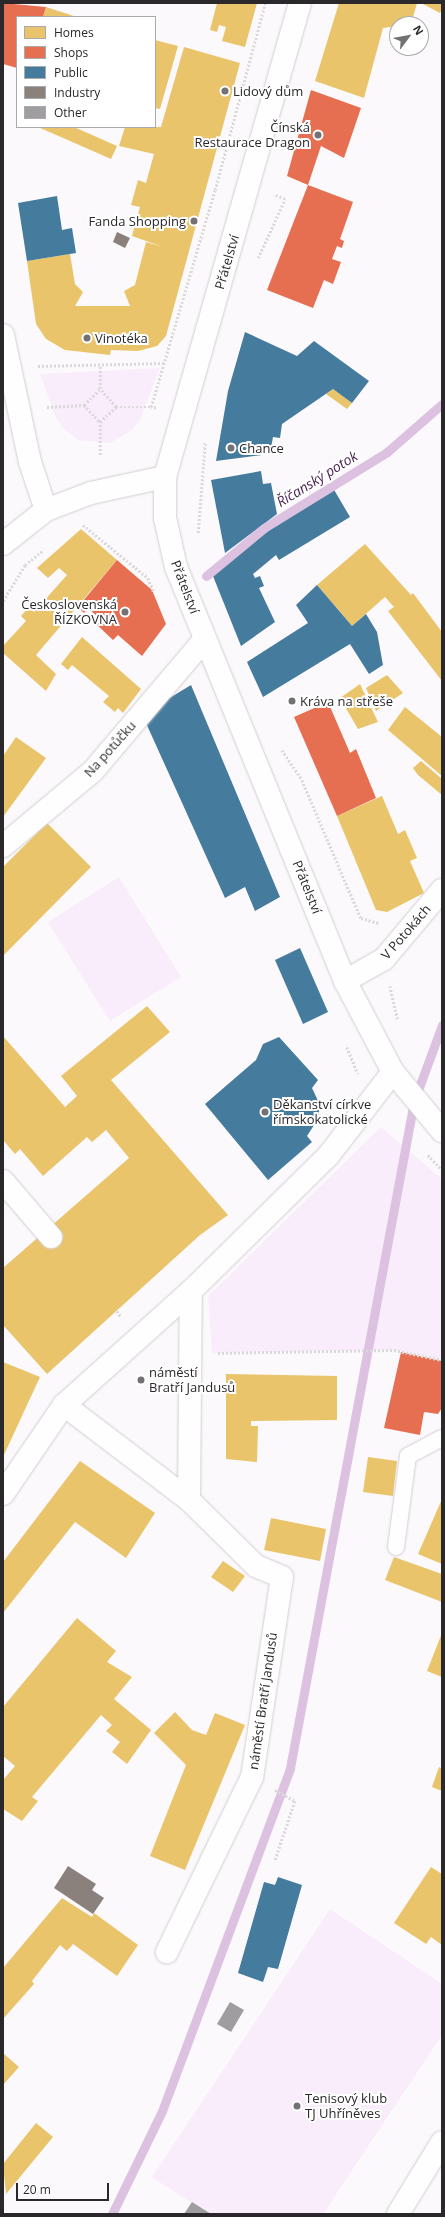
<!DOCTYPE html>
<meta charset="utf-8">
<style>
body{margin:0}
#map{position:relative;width:445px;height:2217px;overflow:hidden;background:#fcf9fd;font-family:"Open Sans",sans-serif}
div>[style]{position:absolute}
.green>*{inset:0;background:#f9edfb}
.homes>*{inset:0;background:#e9c46a}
.shops>*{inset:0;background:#e76f51}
.public>*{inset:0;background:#457b9d}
.industry>*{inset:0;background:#8a817c}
.stream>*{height:9px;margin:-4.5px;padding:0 4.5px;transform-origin:4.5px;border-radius:4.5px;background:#dcc2e0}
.building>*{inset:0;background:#a09da0}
.path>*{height:2.5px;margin-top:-1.25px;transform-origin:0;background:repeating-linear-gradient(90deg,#d9d9d9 0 2px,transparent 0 4px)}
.roads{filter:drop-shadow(0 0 1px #d1ced1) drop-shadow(0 0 1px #d1ced1)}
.lane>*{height:16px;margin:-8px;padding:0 8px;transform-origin:8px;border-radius:8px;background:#fffeff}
.street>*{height:22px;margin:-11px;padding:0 11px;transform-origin:11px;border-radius:11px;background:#fffeff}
.secondary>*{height:22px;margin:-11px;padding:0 11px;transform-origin:11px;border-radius:11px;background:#fffeff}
.dots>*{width:11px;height:11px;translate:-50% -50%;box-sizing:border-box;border:2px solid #fff;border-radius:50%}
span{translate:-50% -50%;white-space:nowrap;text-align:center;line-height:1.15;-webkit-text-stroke:4px #fff;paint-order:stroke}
.poi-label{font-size:13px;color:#2b282c}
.left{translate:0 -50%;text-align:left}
.right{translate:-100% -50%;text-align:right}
.street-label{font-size:13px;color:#2b282c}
.water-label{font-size:14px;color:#471c4e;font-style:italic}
.frame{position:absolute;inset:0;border:4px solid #2b282c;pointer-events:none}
.legend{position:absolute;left:16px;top:16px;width:140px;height:112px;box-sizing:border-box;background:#fff;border:1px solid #aaa9ab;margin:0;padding:5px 7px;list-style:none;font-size:12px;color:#2b282c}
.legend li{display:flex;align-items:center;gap:8px;height:20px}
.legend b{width:20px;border:1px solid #aaa9ab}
.north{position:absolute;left:389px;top:16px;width:40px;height:40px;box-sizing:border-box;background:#fff;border:1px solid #aaa9ab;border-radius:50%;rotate:58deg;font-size:11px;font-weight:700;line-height:16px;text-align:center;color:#2b282c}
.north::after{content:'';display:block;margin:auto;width:14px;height:18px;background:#747175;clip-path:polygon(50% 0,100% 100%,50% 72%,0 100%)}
.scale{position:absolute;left:16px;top:2183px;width:93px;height:18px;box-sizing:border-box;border:2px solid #2b282c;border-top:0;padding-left:5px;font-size:12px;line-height:14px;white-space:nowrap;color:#2b282c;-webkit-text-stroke:3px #fff;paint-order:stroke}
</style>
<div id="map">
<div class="green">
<div style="clip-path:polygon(160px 368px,140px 420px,132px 430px,110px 443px,78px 440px,65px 430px,56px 418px,40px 374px)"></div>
<div style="clip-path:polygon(119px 877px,181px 977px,110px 1021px,48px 922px)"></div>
<div style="clip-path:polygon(381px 1127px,442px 1179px,442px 1360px,394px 1350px,212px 1353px,208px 1296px)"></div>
<div style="clip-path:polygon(330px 1909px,442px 1984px,442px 2035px,323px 2214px,208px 2214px,152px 2177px)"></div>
</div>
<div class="homes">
<div style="clip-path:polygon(217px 3px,257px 3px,245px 47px,222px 41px,226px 27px,219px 25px,217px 32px,210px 30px)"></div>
<div style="clip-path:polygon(339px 3px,417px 3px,411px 24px,383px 28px,364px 98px,315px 81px)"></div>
<div style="clip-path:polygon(421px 3px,442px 3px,442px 9px,440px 13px)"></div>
<div style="clip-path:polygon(46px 7px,77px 17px,43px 17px)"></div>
<div style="clip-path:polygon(155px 40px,178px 46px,160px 109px,155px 108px)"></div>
<div style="clip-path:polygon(184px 47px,240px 63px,166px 336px,157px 346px,138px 351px,111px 350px,110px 355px,65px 350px,46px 339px,36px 324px,27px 261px,70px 254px,75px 284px,83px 292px,75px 306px,130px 306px,124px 291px,135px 285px,146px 242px,163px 247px,132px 236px,140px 207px,131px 205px,138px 180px,146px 183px,154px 154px,119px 146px,125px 127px,161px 127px)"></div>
<div style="clip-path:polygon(38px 127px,74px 127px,117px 146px,111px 159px)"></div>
<div style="clip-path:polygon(333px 389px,352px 403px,347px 409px,326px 394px)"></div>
<div style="clip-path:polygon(81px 529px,117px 560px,36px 655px,56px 674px,46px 691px,3px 653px,3px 646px,26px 621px,21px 616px,29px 607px,34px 612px,67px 575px,59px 568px,48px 578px,37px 568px)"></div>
<div style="clip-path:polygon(365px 544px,411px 595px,413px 593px,442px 632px,442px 681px,388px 611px,394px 607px,385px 597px,352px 626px,317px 585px)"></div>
<div style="clip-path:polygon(82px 637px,141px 689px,123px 713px,118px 708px,115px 712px,103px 702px,109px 696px,72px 665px,68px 670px,61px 664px)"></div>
<div style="clip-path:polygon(387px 675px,403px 693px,376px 711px,366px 688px)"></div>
<div style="clip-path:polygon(360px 684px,378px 722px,358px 729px,340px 698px)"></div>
<div style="clip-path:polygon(405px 707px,442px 737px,442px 776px,388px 730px)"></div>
<div style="clip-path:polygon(16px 737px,46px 758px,3px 817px,3px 756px)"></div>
<div style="clip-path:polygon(421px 761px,442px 779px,442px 795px,418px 775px,413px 768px)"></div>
<div style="clip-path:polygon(382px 796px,398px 834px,405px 830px,417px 858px,410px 861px,424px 893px,387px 912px,376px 910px,337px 816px)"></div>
<div style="clip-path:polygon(47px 823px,91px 867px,3px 956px,3px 867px)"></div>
<div style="clip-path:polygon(147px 1006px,170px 1032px,111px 1080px,228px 1215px,200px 1235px,47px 1374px,3px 1325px,3px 1268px,129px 1158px,106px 1130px,92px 1142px,87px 1137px,43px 1176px,20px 1149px,15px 1154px,3px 1140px,3px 1036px,65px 1107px,77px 1096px,61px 1076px)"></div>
<div style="clip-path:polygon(3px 1362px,40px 1377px,3px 1457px)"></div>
<div style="clip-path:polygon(226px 1374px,337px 1376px,337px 1420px,251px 1421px,251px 1426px,258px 1426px,257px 1462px,226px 1459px)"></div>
<div style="clip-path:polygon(368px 1457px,397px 1461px,393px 1496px,363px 1492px)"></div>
<div style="clip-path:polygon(80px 1461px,155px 1513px,126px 1558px,75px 1522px,3px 1613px,3px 1562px)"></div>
<div style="clip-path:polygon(442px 1499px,442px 1564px,418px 1554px)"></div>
<div style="clip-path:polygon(271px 1518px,326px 1529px,320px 1561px,264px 1550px)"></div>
<div style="clip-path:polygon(394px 1557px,442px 1574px,442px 1602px,385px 1580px)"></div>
<div style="clip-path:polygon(223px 1561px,245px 1576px,233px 1592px,211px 1577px)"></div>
<div style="clip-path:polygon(77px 1618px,116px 1651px,107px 1662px,132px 1677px,114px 1699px,151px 1730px,127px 1764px,112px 1752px,120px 1742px,106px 1731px,112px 1725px,101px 1715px,32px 1797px,38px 1801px,22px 1821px,3px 1809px,3px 1780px,15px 1766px,3px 1756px,3px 1707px)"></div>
<div style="clip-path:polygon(442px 1633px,442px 1677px,427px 1671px)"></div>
<div style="clip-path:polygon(175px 1712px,192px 1730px,206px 1735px,215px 1713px,245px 1725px,185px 1870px,150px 1856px,186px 1765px,154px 1733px)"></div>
<div style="clip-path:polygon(439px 1767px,442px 1769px,442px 1791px,432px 1787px)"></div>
<div style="clip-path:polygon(431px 1867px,442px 1874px,442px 1945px,431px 1937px,426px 1944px,394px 1923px)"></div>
<div style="clip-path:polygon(62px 1898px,92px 1917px,94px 1913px,138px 1945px,117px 1976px,73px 1944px,67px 1951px,60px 1945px,32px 1981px,34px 1984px,3px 2019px,3px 1968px)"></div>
<div style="clip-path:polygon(3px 2053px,19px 2067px,3px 2085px)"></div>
<div style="clip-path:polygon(36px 2123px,53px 2137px,6px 2194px,3px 2164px)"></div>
</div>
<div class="shops">
<div style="clip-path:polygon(3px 3px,46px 7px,43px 17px,17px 17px,17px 68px,3px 64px)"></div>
<div style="clip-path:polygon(311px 90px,361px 108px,344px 158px,321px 146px,308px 185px,353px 202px,340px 239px,344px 241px,342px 248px,337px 246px,332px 259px,341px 262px,333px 284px,324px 280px,313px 308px,267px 290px,308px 185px,287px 176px)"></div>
<div style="clip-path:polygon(117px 560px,152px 590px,166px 624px,142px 656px,118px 635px,113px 640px,94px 622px,98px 617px,88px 608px,84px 613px,78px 607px)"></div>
<div style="clip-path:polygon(328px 702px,350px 753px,356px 749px,376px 798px,337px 816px,294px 717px)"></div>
<div style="clip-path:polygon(401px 1352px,442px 1361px,442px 1408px,438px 1414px,424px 1412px,420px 1435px,384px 1428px)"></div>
</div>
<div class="public">
<div style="clip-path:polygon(57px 196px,62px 230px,72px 228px,76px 253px,27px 261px,18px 203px)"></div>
<div style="clip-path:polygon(245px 332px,297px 356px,314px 341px,369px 381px,352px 403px,333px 389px,282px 424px,280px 438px,273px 437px,270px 454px,216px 461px,228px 391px)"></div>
<div style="clip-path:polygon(261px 471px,263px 484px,271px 483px,277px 514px,225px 553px,211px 480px)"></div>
<div style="clip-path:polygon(333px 488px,350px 517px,279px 560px,276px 555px,253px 574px,255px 578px,260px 576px,264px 586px,259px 588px,275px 622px,241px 646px,213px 576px,263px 530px)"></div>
<div style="clip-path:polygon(317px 585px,352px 626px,366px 614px,377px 632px,383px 665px,369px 674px,350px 644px,263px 697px,247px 662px,308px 623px,296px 605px)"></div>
<div style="clip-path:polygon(191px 685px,280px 897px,255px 911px,245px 887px,225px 898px,146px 723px,163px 702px)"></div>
<div style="clip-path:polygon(300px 948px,328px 1012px,303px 1024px,275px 960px)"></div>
<div style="clip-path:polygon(279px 1037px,318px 1080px,312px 1088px,320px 1105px,318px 1119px,307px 1136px,312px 1142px,268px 1180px,205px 1104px,256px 1060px,263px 1044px)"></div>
<div style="clip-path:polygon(278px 1877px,302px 1885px,278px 1969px,268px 1967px,263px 1982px,238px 1973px,264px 1882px,275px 1885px)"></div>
</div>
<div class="industry">
<div style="clip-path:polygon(117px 232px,130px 238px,125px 248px,113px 242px)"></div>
<div style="clip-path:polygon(68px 1866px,96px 1884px,92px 1890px,104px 1898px,93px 1914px,54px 1888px)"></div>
</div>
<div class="stream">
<div style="left:206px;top:576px;width:75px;rotate:-39.6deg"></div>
<div style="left:264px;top:528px;width:145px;rotate:-31.7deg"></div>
<div style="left:387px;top:452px;width:73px;rotate:-41.1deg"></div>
<div style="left:112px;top:2214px;width:114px;rotate:-64.1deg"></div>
<div style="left:162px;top:2111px;width:366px;rotate:-69.5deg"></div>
<div style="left:290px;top:1768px;width:678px;rotate:-79.47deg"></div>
<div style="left:414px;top:1101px;width:81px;rotate:-69.8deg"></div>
</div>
<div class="building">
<div style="clip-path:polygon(230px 2002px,244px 2010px,231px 2032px,217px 2024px)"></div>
<div style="clip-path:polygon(192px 2202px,211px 2214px,184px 2214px)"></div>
</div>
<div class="path">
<div style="left:258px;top:258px;width:65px;rotate:-65.4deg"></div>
<div style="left:285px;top:199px;width:12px;rotate:-160deg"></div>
<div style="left:38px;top:366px;width:127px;rotate:-1.4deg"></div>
<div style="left:84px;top:405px;width:23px;rotate:-45deg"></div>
<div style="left:47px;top:407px;width:37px;rotate:-3deg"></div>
<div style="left:84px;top:405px;width:23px;rotate:47deg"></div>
<div style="left:116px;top:407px;width:35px"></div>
<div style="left:156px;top:408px;width:5px;rotate:-169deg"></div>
<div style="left:151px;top:407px;width:226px;rotate:-73.6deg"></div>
<div style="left:215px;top:190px;width:194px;rotate:-75deg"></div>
<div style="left:100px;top:455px;width:33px;rotate:-90deg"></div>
<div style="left:100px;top:422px;width:22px;rotate:-43deg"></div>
<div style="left:116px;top:407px;width:24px;rotate:-132deg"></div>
<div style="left:100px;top:389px;width:24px;rotate:-90deg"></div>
<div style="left:83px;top:525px;width:84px;rotate:39.2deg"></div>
<div style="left:148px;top:578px;width:15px;rotate:67deg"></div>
<div style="left:198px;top:533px;width:91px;rotate:-85.6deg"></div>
<div style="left:3px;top:601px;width:42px;rotate:-58.6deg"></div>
<div style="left:25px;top:565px;width:22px;rotate:-39deg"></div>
<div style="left:282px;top:750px;width:36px;rotate:56deg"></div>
<div style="left:302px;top:780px;width:150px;rotate:66.9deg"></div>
<div style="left:361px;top:918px;width:19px;rotate:16deg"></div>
<div style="left:390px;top:986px;width:35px;rotate:77deg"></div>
<div style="left:347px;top:1047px;width:29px;rotate:68deg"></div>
<div style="left:428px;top:1155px;width:21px;rotate:47deg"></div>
<div style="left:117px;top:1311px;width:7px;rotate:56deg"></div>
<div style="left:218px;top:1353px;width:176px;rotate:-1deg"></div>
<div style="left:394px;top:1350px;width:49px;rotate:11.8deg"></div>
<div style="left:275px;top:1790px;width:23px;rotate:29deg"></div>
<div style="left:295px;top:1801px;width:63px;rotate:108.4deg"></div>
</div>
<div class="roads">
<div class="lane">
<div style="left:396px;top:1547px;width:92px;rotate:-82.5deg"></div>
<div style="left:408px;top:1456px;width:38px;rotate:-28deg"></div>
</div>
<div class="street">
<div style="left:3px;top:335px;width:130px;rotate:78deg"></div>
<div style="left:30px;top:462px;width:51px;rotate:71.6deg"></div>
<div style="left:3px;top:846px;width:117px;rotate:-39.8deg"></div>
<div style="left:93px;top:771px;width:173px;rotate:-49.7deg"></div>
<div style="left:345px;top:981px;width:45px;rotate:-29.4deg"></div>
<div style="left:384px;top:959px;width:90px;rotate:-50deg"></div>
<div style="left:3px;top:1181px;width:74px;rotate:49.4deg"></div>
<div style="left:64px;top:1405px;width:157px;rotate:37.2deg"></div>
<div style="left:189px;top:1500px;width:94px;rotate:44.6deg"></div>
<div style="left:256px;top:1566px;width:28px;rotate:23deg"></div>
<div style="left:282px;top:1577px;width:202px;rotate:98.5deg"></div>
<div style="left:252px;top:1777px;width:195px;rotate:115.9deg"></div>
<div style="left:3px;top:1494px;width:108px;rotate:-55.6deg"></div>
<div style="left:64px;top:1405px;width:171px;rotate:-41.9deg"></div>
<div style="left:191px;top:1291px;width:192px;rotate:-44.6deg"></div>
<div style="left:328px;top:1156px;width:106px;rotate:-52.3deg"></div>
<div style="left:189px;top:1500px;width:209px;rotate:-89.5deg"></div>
<div style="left:398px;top:2214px;width:84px;rotate:-58.6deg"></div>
</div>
<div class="secondary">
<div style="left:300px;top:3px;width:493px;rotate:105.9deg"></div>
<div style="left:165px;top:477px;width:41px;rotate:90deg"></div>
<div style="left:165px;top:518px;width:50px;rotate:77.3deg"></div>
<div style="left:176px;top:567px;width:447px;rotate:67.8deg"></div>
<div style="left:345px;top:981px;width:103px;rotate:62.2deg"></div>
<div style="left:393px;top:1072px;width:77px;rotate:50.3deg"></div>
<div style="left:3px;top:544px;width:55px;rotate:-38.3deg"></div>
<div style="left:46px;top:510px;width:48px;rotate:-20.7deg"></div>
<div style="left:91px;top:493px;width:76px;rotate:-12.2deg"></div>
</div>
</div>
<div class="dots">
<div style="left:225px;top:91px;background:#747175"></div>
<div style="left:318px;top:135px;background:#747175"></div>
<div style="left:194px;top:221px;background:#747175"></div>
<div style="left:87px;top:338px;background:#747175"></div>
<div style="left:231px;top:448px;background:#747175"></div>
<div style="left:125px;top:612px;background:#747175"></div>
<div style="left:292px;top:701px;background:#747175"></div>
<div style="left:265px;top:1112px;background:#747175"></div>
<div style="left:141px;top:1380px;background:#747175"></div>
<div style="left:297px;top:2106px;background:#747175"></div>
</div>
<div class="poi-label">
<span class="left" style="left:233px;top:91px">Lidový dům</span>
<span class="right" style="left:310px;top:135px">Čínská<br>Restaurace Dragon</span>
<span class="right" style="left:186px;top:221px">Fanda Shopping</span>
<span class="left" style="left:95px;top:338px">Vinotéka</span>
<span class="left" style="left:239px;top:448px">Chance</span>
<span class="right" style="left:117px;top:612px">Československá<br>ŘÍZKOVNA</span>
<span class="left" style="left:300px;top:701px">Kráva na střeše</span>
<span class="left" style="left:273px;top:1112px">Děkanství církve<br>římskokatolické</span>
<span class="left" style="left:149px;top:1380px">náměstí<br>Bratří Jandusů</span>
<span class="left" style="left:305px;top:2106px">Tenisový klub<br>TJ Uhříněves</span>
</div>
<div class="street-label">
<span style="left:227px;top:262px;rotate:-74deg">Přátelství</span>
<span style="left:185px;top:587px;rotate:69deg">Přátelství</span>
<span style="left:110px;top:749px;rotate:-48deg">Na potůčku</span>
<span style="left:307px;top:887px;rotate:68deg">Přátelství</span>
<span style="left:406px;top:932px;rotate:-49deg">V Potokách</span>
<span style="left:263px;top:1701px;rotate:-82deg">náměstí Bratří Jandusů</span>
</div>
<div class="water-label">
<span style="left:317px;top:479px;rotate:-32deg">Říčanský potok</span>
</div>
<div class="frame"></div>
<ul class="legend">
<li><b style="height:11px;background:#e9c46a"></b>Homes</li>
<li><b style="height:11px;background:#e76f51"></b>Shops</li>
<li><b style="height:11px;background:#457b9d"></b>Public</li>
<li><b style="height:11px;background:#8a817c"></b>Industry</li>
<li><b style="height:11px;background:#a09da0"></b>Other</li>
</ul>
<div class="north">N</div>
<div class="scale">20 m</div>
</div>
